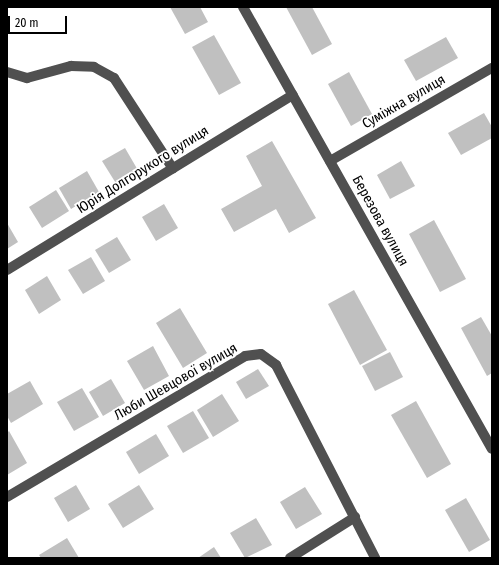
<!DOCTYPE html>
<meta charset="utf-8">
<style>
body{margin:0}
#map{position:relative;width:499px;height:565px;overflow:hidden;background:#fff;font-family:"Fira Sans Condensed",sans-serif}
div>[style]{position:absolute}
.building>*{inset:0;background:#c0c0c0}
.minor>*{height:10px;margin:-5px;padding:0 5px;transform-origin:5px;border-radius:5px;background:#505050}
span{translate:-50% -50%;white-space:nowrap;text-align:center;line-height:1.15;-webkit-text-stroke:3.5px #fff;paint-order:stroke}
.street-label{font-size:14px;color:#000}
.frame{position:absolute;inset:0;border:8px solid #000;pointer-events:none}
.scale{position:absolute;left:8px;top:16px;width:59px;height:18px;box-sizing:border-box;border:2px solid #000;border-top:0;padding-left:5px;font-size:12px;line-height:14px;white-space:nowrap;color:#000;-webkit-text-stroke:3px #fff;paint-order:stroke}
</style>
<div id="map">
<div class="building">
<div style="clip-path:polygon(170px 7px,200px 7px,208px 22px,185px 34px)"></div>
<div style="clip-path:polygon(286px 7px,312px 7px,332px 44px,312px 55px)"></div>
<div style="clip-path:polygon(214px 35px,241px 83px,219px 95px,192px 47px)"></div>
<div style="clip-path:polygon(446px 37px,458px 58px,416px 81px,404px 60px)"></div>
<div style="clip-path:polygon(349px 72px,372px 114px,351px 126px,328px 84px)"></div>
<div style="clip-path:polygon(484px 113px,492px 127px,492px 138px,461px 155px,448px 133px)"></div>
<div style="clip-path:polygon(272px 141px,316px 218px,289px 233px,276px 209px,234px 232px,221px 209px,262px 186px,246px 156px)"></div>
<div style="clip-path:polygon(125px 148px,139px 172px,117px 185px,102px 161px)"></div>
<div style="clip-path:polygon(401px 161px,415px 186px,390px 199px,377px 175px)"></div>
<div style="clip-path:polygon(87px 171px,99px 192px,71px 209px,59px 188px)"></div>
<div style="clip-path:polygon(56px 190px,69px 211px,42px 228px,29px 207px)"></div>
<div style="clip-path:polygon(164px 204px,178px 228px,156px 241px,142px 217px)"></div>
<div style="clip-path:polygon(434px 220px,466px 279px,440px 292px,409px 234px)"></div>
<div style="clip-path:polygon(7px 223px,18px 242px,7px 249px)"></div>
<div style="clip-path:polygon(117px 237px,131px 260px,109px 273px,95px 250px)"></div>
<div style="clip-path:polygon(91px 257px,105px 281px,83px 294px,68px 270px)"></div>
<div style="clip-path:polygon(47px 276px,61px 300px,39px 314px,25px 290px)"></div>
<div style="clip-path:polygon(354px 290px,387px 350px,360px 365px,328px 304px)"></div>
<div style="clip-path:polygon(180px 308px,207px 353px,183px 368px,156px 323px)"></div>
<div style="clip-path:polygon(481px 317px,492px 336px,492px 373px,487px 376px,461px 328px)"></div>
<div style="clip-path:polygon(153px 346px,169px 376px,144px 390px,127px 361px)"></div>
<div style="clip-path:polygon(390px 352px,403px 377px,375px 391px,362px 366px)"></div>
<div style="clip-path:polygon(258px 369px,269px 386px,246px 399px,236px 382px)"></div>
<div style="clip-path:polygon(111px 379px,125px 403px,103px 416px,89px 392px)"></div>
<div style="clip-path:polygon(30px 381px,43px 404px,11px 423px,7px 416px,7px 394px)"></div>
<div style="clip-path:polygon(82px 388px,99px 417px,74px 431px,57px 402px)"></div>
<div style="clip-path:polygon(222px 394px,239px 421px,213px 437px,197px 410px)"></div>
<div style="clip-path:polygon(416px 401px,451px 464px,427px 478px,391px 415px)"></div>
<div style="clip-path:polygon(193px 411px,209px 438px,183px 453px,167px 426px)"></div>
<div style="clip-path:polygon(9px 431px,27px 463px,7px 475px,7px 433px)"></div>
<div style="clip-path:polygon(156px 434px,169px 456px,139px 474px,126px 452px)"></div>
<div style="clip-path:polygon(76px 485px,90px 509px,68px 522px,54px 498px)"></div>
<div style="clip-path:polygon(139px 485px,154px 509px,123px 528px,108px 504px)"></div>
<div style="clip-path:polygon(305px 487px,322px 514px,296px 529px,280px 502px)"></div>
<div style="clip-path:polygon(466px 498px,490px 540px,469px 552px,445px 510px)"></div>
<div style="clip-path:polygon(256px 518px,272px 545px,245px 558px,230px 533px)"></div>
<div style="clip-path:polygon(67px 538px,79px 558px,41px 558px,39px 555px)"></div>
<div style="clip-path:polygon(214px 547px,221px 558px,198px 558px)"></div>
</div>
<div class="minor">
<div style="left:243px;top:7px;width:507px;rotate:60.61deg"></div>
<div style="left:7px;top:72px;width:21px;rotate:17deg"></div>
<div style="left:27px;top:78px;width:46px;rotate:-15.3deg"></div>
<div style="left:71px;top:66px;width:23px;rotate:2deg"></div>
<div style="left:94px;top:67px;width:23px;rotate:29deg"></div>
<div style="left:114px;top:78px;width:108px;rotate:57deg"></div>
<div style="left:330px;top:161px;width:187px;rotate:-29.9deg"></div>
<div style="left:7px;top:270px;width:335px;rotate:-31.5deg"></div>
<div style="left:7px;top:497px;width:277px;rotate:-30.6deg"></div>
<div style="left:245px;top:356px;width:16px;rotate:-7deg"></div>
<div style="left:261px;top:354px;width:19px;rotate:36deg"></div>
<div style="left:276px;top:365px;width:217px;rotate:62.8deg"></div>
<div style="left:290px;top:558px;width:77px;rotate:-32.2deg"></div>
</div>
<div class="street-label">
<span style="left:404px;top:102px;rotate:-30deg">Суміжна вулиця</span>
<span style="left:143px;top:170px;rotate:-32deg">Юрія Долгорукого вулиця</span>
<span style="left:380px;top:221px;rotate:61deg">Березова вулиця</span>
<span style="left:176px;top:382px;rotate:-30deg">Люби Шевцової вулиця</span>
</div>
<div class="frame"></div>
<div class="scale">20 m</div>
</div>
